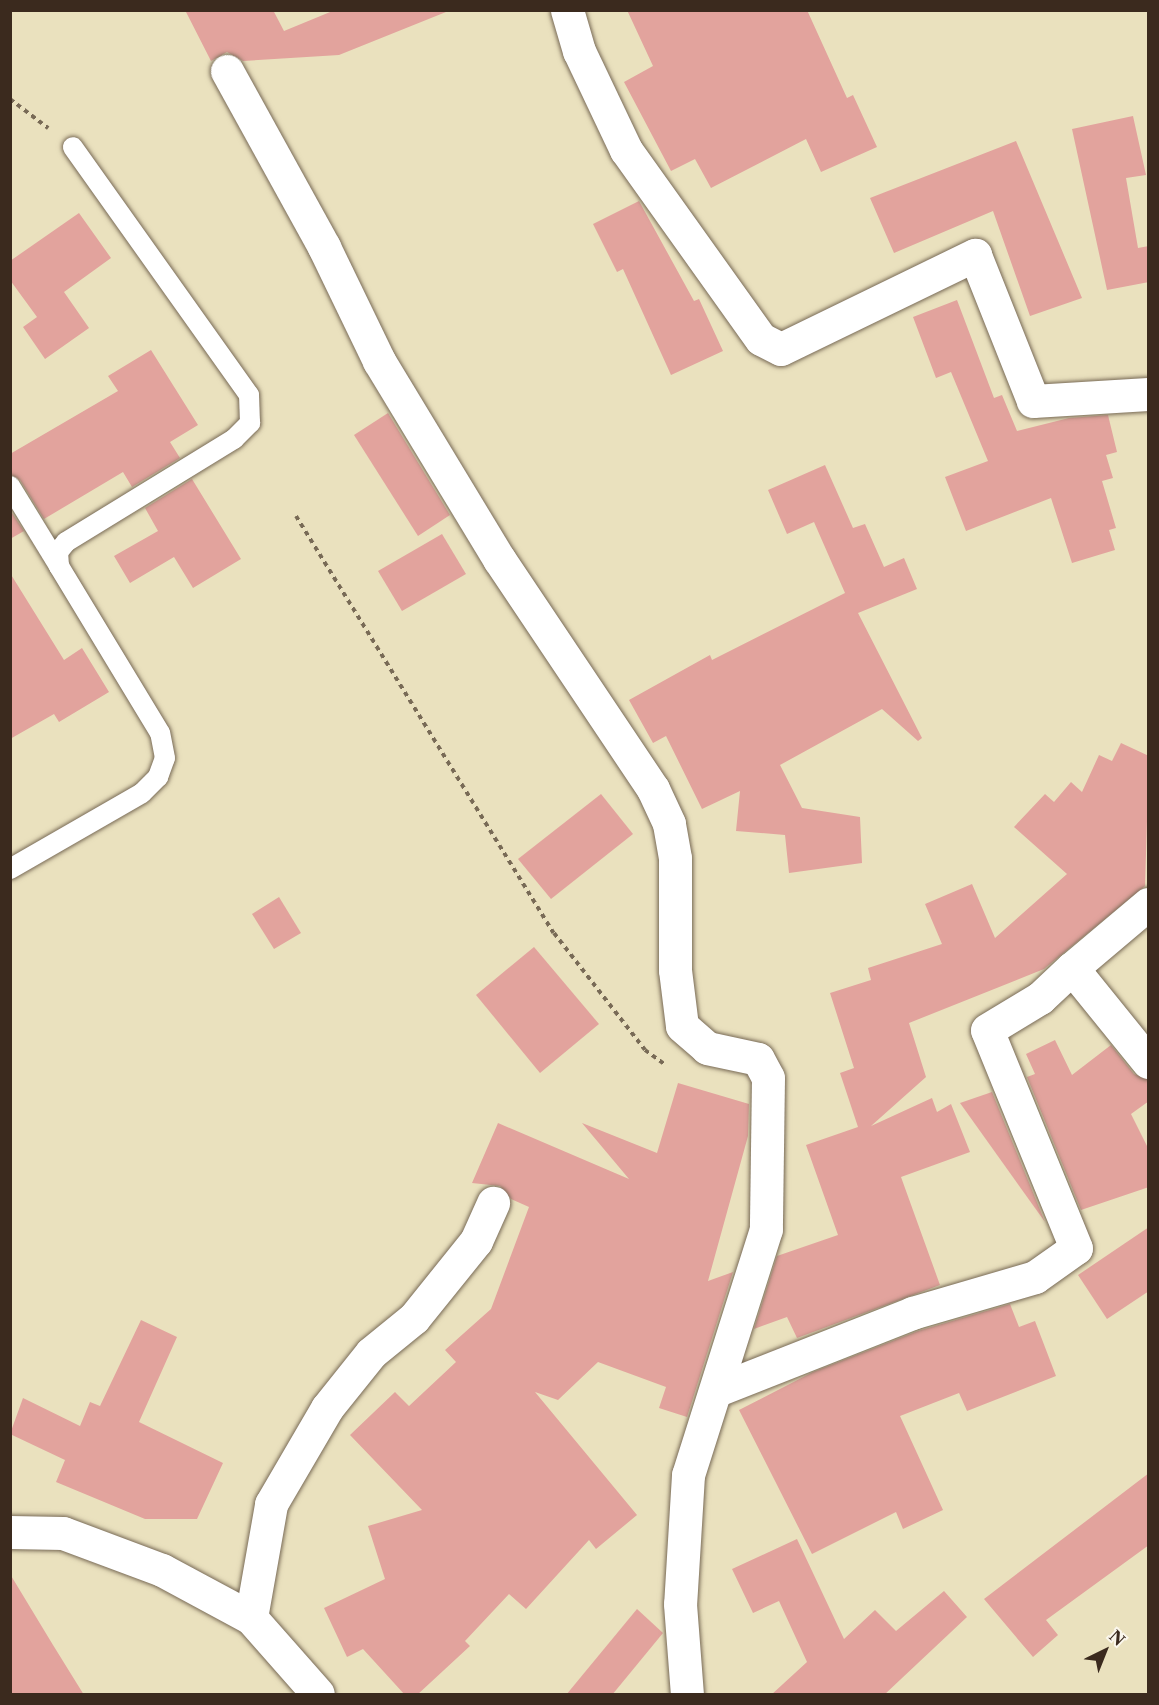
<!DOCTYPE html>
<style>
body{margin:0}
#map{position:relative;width:1159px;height:1705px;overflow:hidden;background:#eae1be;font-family:"Libre Caslon Text",serif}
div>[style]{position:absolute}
.building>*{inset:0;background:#e2a39d}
.path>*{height:4px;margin-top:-2px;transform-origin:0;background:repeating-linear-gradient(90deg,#786a56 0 4.5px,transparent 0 9px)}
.roads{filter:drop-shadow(0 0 2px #786a56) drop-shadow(0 0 2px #786a56)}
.service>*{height:20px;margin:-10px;padding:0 10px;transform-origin:10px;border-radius:10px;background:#fff}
.minor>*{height:33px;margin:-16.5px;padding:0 16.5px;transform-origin:16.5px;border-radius:16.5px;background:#fff}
span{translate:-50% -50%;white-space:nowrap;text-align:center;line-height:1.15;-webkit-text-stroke:4.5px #fbf7ec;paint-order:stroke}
.frame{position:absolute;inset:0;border:12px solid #3b2a1e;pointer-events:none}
.north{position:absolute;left:1075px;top:1621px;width:60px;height:60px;-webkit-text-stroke:4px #fbf7ec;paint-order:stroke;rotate:43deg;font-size:16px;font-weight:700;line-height:24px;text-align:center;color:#3b2a1e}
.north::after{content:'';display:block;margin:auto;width:21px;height:27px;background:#3b2a1e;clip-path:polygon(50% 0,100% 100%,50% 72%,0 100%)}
</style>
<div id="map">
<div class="building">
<div style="clip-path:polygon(185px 10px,273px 10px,284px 31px,335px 10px,446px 12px,339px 55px,243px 61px,227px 52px,211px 61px)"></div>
<div style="clip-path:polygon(627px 10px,807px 10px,847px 98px,853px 95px,877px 147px,821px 172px,806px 139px,711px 188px,695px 159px,671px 171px,624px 82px,653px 66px)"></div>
<div style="clip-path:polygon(1133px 116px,1146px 175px,1126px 178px,1138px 248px,1149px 246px,1149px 282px,1107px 290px,1072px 129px)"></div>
<div style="clip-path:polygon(1016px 141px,1082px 298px,1030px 316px,993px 211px,894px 253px,870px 198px)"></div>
<div style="clip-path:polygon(639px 201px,694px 301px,699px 299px,723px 351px,671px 375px,623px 269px,617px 272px,593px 224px)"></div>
<div style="clip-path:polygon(79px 213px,111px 258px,64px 292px,89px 328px,45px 359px,23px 327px,37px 317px,10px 280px,10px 261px)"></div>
<div style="clip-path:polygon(957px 300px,994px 398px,1002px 395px,1017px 431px,1069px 418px,1108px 415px,1117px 452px,1106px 455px,1113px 478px,1102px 481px,1116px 528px,1109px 530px,1115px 550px,1072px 563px,1051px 498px,966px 531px,945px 477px,988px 461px,951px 372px,936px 378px,913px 317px)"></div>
<div style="clip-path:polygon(151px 350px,198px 425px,170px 442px,180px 458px,132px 487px,123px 472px,44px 519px,20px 480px,10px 474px,10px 454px,118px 391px,108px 376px)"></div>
<div style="clip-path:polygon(388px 413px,450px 515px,418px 536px,354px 435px)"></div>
<div style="clip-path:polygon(825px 465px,853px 528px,865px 524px,884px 567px,904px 558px,917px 589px,858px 613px,922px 738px,918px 741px,882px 709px,780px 765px,802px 808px,860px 817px,862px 863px,789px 873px,785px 835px,736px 831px,740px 791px,702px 809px,666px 736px,653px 743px,629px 700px,710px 655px,712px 660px,845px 593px,814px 522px,787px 534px,768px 490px)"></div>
<div style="clip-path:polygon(192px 479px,241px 559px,193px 588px,174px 557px,130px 583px,114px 556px,158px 531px,145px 508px)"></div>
<div style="clip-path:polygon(10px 510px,24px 531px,10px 539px)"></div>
<div style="clip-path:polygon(442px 534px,466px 574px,402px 611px,378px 571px)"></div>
<div style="clip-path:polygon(10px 573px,64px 660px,82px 648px,109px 692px,59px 722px,54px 714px,10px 739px)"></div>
<div style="clip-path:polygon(1121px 743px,1149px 756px,1145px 886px,1044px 969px,909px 1023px,926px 1077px,871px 1126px,932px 1098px,937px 1112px,951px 1104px,970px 1152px,901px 1177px,940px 1285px,797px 1338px,787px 1317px,754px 1329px,777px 1256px,838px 1235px,806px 1145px,858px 1127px,840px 1073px,854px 1068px,830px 993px,871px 980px,868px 968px,942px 944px,925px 904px,972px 884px,995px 938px,1067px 874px,1014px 827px,1045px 794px,1054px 802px,1071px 782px,1082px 792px,1099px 755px,1112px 761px)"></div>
<div style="clip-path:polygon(601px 794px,633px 834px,551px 899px,518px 859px)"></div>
<div style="clip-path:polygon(279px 897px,301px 933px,274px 949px,252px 914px)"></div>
<div style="clip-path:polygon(534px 947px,599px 1024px,540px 1073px,476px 995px)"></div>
<div style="clip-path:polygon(1055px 1040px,1072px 1075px,1111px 1045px,1134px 1074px,1149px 1080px,1149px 1101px,1131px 1114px,1149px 1150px,1149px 1187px,1081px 1210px,1027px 1077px,1035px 1074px,1026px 1054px)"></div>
<div style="clip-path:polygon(678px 1083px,749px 1104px,748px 1136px,708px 1281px,733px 1272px,687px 1417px,659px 1408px,666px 1387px,598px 1362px,558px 1400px,535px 1392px,637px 1515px,596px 1549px,589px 1540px,526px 1609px,509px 1594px,465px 1641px,470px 1646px,417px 1695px,405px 1695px,363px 1649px,347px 1657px,324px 1608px,385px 1579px,368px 1526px,422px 1510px,350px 1435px,395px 1392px,409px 1406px,456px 1362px,445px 1350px,491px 1309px,529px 1207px,511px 1199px,500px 1186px,472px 1183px,498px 1123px,629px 1179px,582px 1123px,657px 1153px)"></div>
<div style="clip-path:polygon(992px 1092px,1045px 1222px,960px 1103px)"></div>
<div style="clip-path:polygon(1149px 1227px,1149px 1291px,1107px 1319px,1078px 1275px)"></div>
<div style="clip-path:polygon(1010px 1304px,1019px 1327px,1035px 1321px,1056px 1376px,967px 1411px,959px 1393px,900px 1416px,943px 1510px,903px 1529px,896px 1512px,812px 1554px,739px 1410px,813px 1372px,918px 1331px)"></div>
<div style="clip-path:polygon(141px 1320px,177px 1337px,139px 1422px,223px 1463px,197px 1519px,145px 1519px,56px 1482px,65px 1460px,10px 1434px,23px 1398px,80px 1426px,90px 1402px,100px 1406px)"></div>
<div style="clip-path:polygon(1149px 1473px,1149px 1545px,1046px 1620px,1058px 1635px,1033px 1657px,984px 1599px)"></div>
<div style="clip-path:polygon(797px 1539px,844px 1639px,875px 1610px,896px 1631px,944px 1591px,967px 1617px,884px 1695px,771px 1695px,807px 1662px,779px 1601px,753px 1613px,732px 1569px)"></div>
<div style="clip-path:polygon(10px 1574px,53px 1645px,84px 1695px,10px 1695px)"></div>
<div style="clip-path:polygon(637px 1609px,663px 1633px,612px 1695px,566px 1695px)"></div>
</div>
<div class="path">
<div style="left:10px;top:99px;width:48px;rotate:37.3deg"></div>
<div style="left:296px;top:516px;width:490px;rotate:58.3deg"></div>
<div style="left:554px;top:933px;width:148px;rotate:52.1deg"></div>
<div style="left:645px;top:1050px;width:24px;rotate:36deg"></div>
</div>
<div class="roads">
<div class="service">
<div style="left:10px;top:486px;width:94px;rotate:58.5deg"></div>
<div style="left:10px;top:869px;width:152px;rotate:-29.9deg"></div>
<div style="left:142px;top:793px;width:23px;rotate:-45deg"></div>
<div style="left:158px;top:777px;width:20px;rotate:-70deg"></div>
<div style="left:165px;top:758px;width:25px;rotate:-101deg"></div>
<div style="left:160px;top:733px;width:195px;rotate:-121.2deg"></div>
<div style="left:59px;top:566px;width:14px;rotate:-94deg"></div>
<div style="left:58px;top:552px;width:13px;rotate:-51deg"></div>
<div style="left:66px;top:542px;width:197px;rotate:-31.5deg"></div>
<div style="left:234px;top:439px;width:23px;rotate:-45deg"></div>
<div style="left:250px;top:423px;width:28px;rotate:-92deg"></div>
<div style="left:249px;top:395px;width:304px;rotate:-125.4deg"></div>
</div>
<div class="minor">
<div style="left:567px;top:10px;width:43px;rotate:73.7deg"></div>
<div style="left:579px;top:51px;width:110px;rotate:64.6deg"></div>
<div style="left:626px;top:150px;width:232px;rotate:54.5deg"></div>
<div style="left:761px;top:339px;width:22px;rotate:27deg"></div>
<div style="left:781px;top:349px;width:216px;rotate:-25.9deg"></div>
<div style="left:975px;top:255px;width:157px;rotate:68.3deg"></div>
<div style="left:1033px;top:401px;width:115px;rotate:-3.5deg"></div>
<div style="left:227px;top:71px;width:201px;rotate:61.1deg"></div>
<div style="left:324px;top:247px;width:127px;rotate:64.2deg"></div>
<div style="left:379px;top:361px;width:232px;rotate:58.8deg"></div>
<div style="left:499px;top:559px;width:277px;rotate:56.2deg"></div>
<div style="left:653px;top:789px;width:38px;rotate:65deg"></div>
<div style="left:669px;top:824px;width:35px;rotate:80deg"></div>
<div style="left:675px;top:858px;width:112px;rotate:90deg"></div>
<div style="left:675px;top:970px;width:56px;rotate:82.9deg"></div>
<div style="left:682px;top:1026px;width:33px;rotate:41deg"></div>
<div style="left:707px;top:1048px;width:52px;rotate:12.2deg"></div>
<div style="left:758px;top:1059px;width:21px;rotate:62deg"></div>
<div style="left:768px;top:1078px;width:151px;rotate:90.8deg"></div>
<div style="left:766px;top:1229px;width:258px;rotate:107.6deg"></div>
<div style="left:688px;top:1475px;width:129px;rotate:93.5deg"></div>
<div style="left:680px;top:1604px;width:90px;rotate:85.6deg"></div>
<div style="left:1148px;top:904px;width:99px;rotate:139.9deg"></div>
<div style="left:1072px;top:968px;width:121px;rotate:51deg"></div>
<div style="left:717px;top:1390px;width:210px;rotate:-21.5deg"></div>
<div style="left:912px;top:1313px;width:128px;rotate:-16.3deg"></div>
<div style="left:1035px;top:1277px;width:50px;rotate:-35.3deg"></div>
<div style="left:1076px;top:1248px;width:235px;rotate:-112.2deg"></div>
<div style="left:987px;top:1030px;width:62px;rotate:-31.1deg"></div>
<div style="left:1040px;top:998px;width:44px;rotate:-43.2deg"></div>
<div style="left:10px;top:1532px;width:53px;rotate:1.1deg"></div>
<div style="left:63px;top:1533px;width:106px;rotate:20.5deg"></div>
<div style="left:162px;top:1570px;width:101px;rotate:28.3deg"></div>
<div style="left:251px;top:1618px;width:101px;rotate:48.6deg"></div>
<div style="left:251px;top:1618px;width:116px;rotate:-80deg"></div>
<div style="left:271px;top:1504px;width:111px;rotate:-59.7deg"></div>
<div style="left:327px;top:1408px;width:70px;rotate:-51.3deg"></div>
<div style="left:371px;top:1353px;width:55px;rotate:-39.1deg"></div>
<div style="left:414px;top:1318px;width:99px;rotate:-51.2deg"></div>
<div style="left:476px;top:1241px;width:42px;rotate:-65.9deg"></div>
</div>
</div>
<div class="frame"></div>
<div class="north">N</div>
</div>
